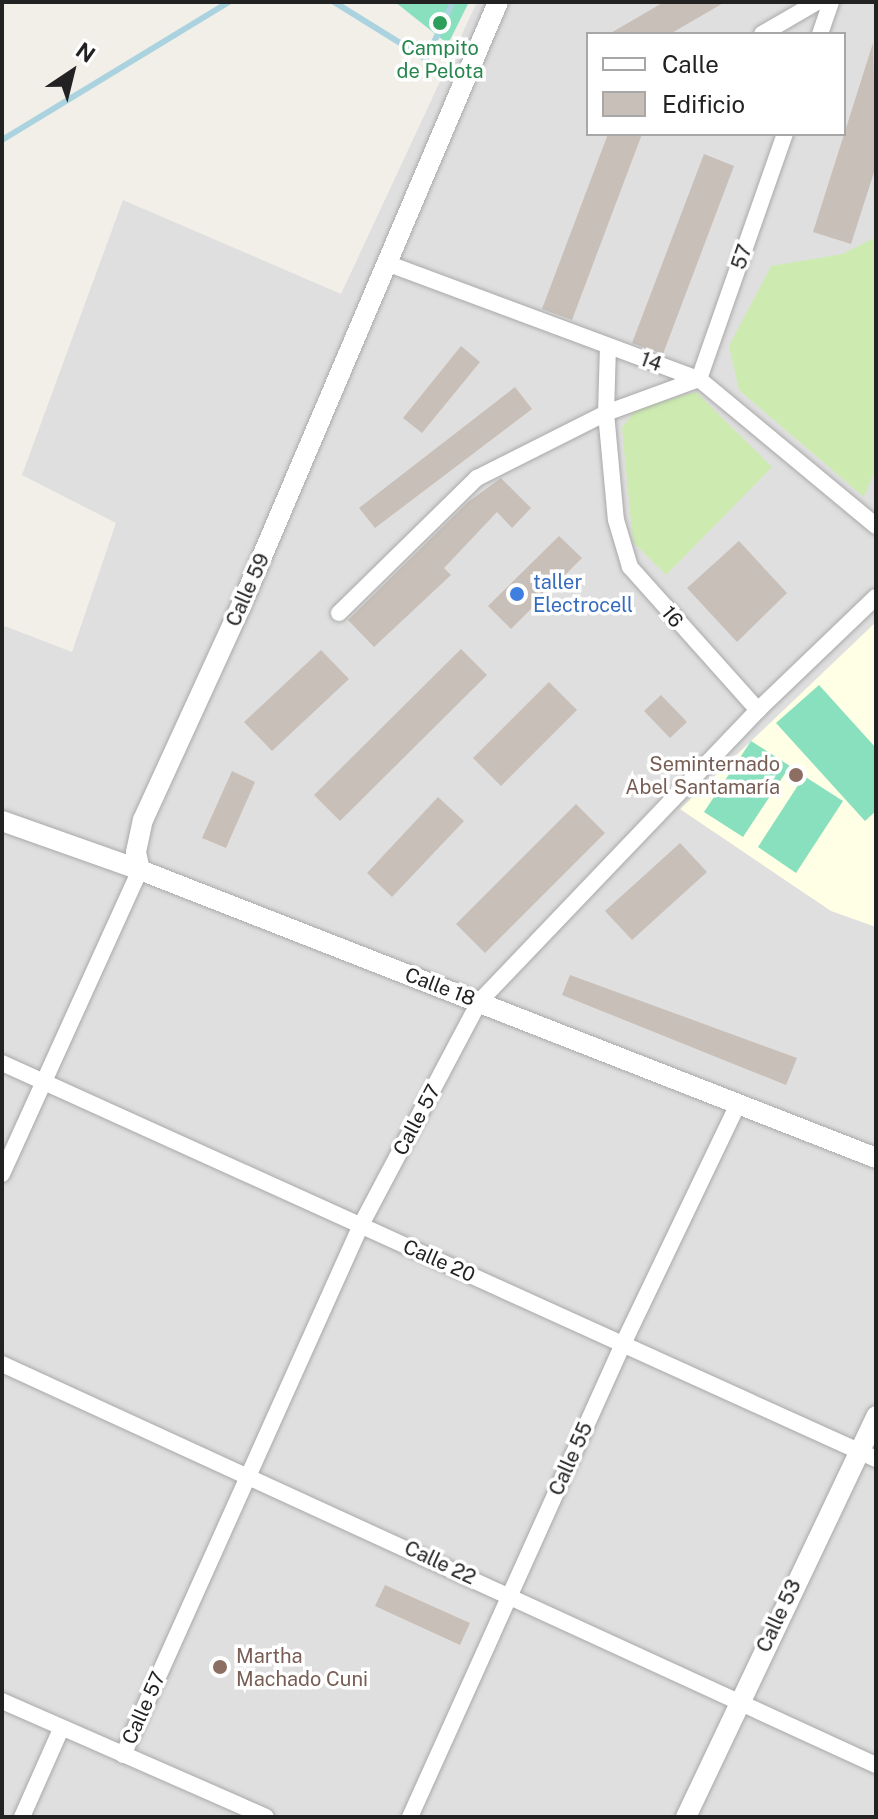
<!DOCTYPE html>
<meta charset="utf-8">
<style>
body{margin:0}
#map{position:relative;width:878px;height:1819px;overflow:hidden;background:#f2efe9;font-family:"Public Sans",sans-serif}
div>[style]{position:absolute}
.residential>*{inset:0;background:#e0dfdf}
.education>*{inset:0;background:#ffffe5}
.grass>*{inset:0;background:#cdebb0}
.pitch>*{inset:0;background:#88e0be}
.stream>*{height:6px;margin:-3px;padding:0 3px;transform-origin:3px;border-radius:3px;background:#aad3df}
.building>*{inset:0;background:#c7bfb8}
.roads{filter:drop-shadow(0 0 2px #a9a9a9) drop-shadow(0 0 2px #a9a9a9)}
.minor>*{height:16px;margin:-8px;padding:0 8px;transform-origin:8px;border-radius:8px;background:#fff}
.tertiary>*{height:20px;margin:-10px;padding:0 10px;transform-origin:10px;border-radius:10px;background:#fff}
.dots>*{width:22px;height:22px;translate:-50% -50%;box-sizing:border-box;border:4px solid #fff;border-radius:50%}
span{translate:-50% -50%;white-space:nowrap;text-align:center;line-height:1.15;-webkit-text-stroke:7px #fff;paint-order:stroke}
.leisure-label{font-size:20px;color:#27864d}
.street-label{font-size:20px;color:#222}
.shop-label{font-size:20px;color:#366cbe}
.left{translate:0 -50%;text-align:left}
.education-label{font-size:20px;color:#785e54}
.right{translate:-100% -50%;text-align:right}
.frame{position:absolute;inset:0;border:4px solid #222;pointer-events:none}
.legend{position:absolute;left:586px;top:32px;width:260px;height:104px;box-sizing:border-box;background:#fff;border:2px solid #a7a7a7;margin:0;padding:10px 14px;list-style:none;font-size:24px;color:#222}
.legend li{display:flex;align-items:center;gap:16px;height:40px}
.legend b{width:40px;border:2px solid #a7a7a7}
.north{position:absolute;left:32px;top:32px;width:80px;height:80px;-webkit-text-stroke:6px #fff;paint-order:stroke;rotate:35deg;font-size:22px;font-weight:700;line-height:32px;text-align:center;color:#222}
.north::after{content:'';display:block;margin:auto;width:28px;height:36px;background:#222;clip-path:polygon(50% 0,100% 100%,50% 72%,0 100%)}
</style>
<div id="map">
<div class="residential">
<div style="clip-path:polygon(evenodd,477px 2px,876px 2px,876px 1817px,2px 1817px,2px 625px,72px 652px,116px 523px,22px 475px,123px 200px,341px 294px,477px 2px,588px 34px,844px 34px,844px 134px,588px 134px,588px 34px)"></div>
</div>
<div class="education">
<div style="clip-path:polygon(876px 622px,876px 927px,831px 911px,680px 809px)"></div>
</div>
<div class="grass">
<div style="clip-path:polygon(876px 237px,876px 467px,864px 497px,739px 390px,729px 346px,771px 266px,843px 254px)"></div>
<div style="clip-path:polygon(696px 392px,772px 467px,666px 575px,633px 542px,622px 428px,636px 409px)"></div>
</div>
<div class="pitch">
<div style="clip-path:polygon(395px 2px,469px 2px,448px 44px)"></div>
<div style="clip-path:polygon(819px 685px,876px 748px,876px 811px,865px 821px,776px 723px)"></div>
<div style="clip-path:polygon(751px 741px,790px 766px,743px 837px,704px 812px)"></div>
<div style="clip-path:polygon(804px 776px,843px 801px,796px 873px,758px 847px)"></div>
</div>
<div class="stream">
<div style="left:334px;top:2px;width:108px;rotate:31.8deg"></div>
<div style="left:426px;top:59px;width:63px;rotate:-64.7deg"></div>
<div style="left:2px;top:140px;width:266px;rotate:-31.3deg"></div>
</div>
<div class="building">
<div style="clip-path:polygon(664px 2px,725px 2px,670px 34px,609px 34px)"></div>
<div style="clip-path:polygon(873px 43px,876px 166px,851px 244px,813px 232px)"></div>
<div style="clip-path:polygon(608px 134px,642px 134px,572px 320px,542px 309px)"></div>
<div style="clip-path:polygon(704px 154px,734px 166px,663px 354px,632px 343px)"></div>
<div style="clip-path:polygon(461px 346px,480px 362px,422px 433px,403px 418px)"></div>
<div style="clip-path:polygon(515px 387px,532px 409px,375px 528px,359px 508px)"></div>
<div style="clip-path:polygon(501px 478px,531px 508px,512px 528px,497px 512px,444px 568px,451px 575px,374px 647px,348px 620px,468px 502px)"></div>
<div style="clip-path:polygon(559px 536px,582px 558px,511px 629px,488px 606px)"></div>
<div style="clip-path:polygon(739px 541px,787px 593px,737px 642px,687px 588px)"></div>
<div style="clip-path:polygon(461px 649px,487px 675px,340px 821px,314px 795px)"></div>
<div style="clip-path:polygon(321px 650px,349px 679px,272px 751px,244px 722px)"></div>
<div style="clip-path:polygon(549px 682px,577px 710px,501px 786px,473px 758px)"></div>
<div style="clip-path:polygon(661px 695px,687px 722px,670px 738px,644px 711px)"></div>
<div style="clip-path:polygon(232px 771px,255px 782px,226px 848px,202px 838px)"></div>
<div style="clip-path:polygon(438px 797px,464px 821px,392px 897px,367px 873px)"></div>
<div style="clip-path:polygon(576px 804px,605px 833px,485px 953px,456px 924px)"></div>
<div style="clip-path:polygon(680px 843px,707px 872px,632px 940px,605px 911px)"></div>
<div style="clip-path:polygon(570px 975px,797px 1058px,786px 1085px,562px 995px)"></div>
<div style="clip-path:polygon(385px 1585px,470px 1623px,460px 1645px,375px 1606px)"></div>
</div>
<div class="roads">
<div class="minor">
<div style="left:762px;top:34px;width:64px;rotate:-30.2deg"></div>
<div style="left:820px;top:34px;width:34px;rotate:-71deg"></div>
<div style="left:389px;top:264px;width:331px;rotate:20.4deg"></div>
<div style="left:699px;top:379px;width:230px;rotate:39.7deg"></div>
<div style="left:608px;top:346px;width:67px;rotate:91.7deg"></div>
<div style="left:606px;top:413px;width:107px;rotate:84.7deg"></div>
<div style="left:616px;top:520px;width:49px;rotate:73.4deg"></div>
<div style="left:630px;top:567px;width:192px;rotate:48.2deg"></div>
<div style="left:699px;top:379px;width:260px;rotate:-70.7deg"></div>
<div style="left:339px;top:613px;width:193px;rotate:-44.4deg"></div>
<div style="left:477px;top:478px;width:144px;rotate:-26.7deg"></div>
<div style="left:606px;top:413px;width:99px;rotate:-20.1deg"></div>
<div style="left:2px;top:1063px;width:960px;rotate:24.37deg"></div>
<div style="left:2px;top:1174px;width:334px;rotate:-65.6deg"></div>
<div style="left:2px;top:1364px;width:962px;rotate:24.65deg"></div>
<div style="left:2px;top:1701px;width:288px;rotate:23.7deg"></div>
<div style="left:123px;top:1755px;width:581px;rotate:-65.82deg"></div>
<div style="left:361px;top:1225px;width:252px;rotate:-62.1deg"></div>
<div style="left:479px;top:1002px;width:404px;rotate:-46.3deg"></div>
<div style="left:758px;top:710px;width:163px;rotate:-43.8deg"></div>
<div style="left:22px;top:1817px;width:96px;rotate:-66.1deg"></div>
<div style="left:410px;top:1817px;width:519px;rotate:-65.76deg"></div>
<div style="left:623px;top:1344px;width:266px;rotate:-64.4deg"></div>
</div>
<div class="tertiary">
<div style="left:2px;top:821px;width:146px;rotate:19.5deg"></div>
<div style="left:140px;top:870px;width:790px;rotate:21.37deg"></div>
<div style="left:140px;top:870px;width:18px;rotate:-103deg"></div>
<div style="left:136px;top:852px;width:33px;rotate:-78deg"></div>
<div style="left:143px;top:820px;width:235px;rotate:-65.4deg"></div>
<div style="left:241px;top:606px;width:656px;rotate:-66.95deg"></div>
<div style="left:686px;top:1817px;width:444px;rotate:-64.6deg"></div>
</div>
</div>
<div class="dots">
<div style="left:440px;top:23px;background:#2e9e5b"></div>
<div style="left:517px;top:594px;background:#3f7fe0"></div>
<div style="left:796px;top:775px;background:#8d6e63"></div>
<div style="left:220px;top:1667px;background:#8d6e63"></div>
</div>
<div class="leisure-label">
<span style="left:440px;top:60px">Campito<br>de Pelota</span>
</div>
<div class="street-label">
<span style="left:742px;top:257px;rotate:-71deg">57</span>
<span style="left:651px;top:362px;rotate:20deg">14</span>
<span style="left:248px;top:590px;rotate:-66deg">Calle 59</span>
<span style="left:672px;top:617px;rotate:50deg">16</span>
<span style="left:440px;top:987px;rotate:21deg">Calle 18</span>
<span style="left:417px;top:1120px;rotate:-62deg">Calle 57</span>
<span style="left:439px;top:1261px;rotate:24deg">Calle 20</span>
<span style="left:571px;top:1459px;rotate:-66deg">Calle 55</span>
<span style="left:440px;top:1563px;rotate:25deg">Calle 22</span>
<span style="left:779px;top:1616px;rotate:-65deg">Calle 53</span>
<span style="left:144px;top:1708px;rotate:-66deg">Calle 57</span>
</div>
<div class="shop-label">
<span class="left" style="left:533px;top:594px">taller<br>Electrocell</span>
</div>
<div class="education-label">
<span class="right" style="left:780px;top:776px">Seminternado<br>Abel Santamaría</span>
<span class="left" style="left:236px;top:1668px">Martha<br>Machado Cuni</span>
</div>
<div class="frame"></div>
<ul class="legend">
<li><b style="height:10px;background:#fff"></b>Calle</li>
<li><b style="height:22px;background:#c7bfb8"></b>Edificio</li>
</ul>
<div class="north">N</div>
</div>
